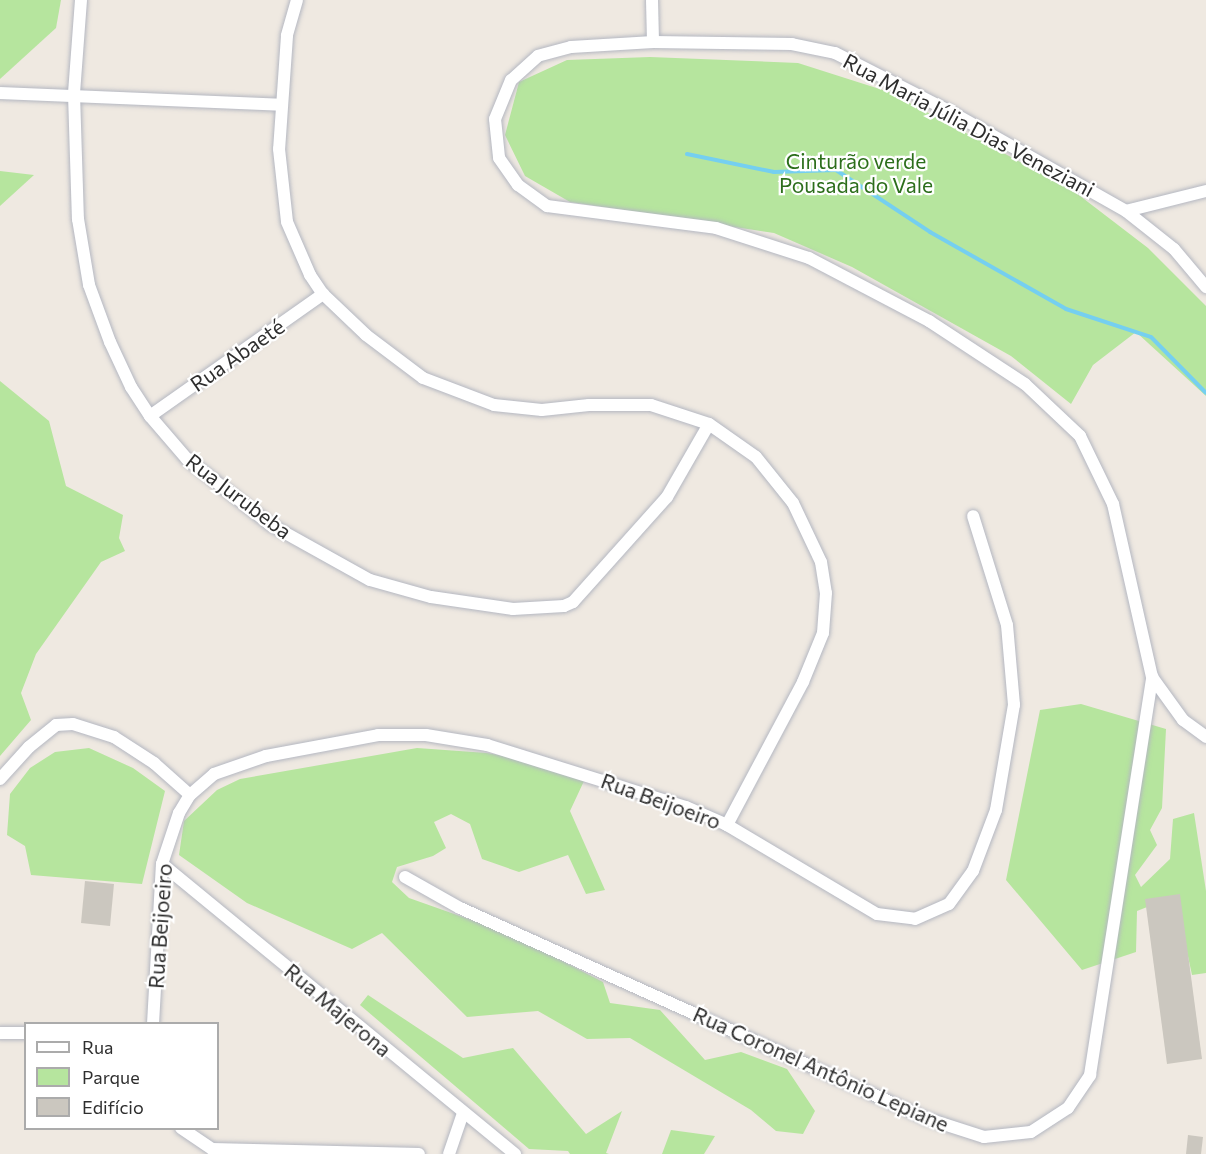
<!DOCTYPE html>
<meta charset="utf-8">
<style>
body{margin:0}
#map{position:relative;width:1206px;height:1154px;overflow:hidden;background:#efe9e1;font-family:Commissioner,sans-serif}
div>[style]{position:absolute}
.green>*{inset:0;background:#b6e59e}
.stream>*{height:4px;margin:-2px;padding:0 2px;transform-origin:2px;border-radius:2px;background:#75cff0}
.building>*{inset:0;background:#cbc7bf}
.roads{filter:drop-shadow(0 0 2px #b4b7c1) drop-shadow(0 0 2px #b4b7c1)}
.street>*{height:12px;margin:-6px;padding:0 6px;transform-origin:6px;border-radius:6px;background:#fff}
span{translate:-50% -50%;white-space:nowrap;text-align:center;line-height:1.15;-webkit-text-stroke:4.5px #fff;paint-order:stroke}
.street-label{font-size:21px;color:#2e2e2e}
.park-label{font-size:21px;color:#2c6e1b}
.legend{position:absolute;left:24px;top:1022px;width:195px;height:108px;box-sizing:border-box;background:#fff;border:2px solid #ababab;margin:0;padding:8px 10px;list-style:none;font-size:18px;color:#2e2e2e}
.legend li{display:flex;align-items:center;gap:12px;height:30px}
.legend b{width:30px;border:2px solid #ababab}
</style>
<div id="map">
<div class="green">
<div style="clip-path:polygon(0 0,61px 0,56px 28px,0 79px)"></div>
<div style="clip-path:polygon(650px 57px,798px 63px,889px 92px,1071px 189px,1148px 248px,1206px 306px,1206px 396px,1136px 332px,1093px 365px,1071px 404px,1011px 356px,852px 267px,774px 233px,570px 202px,525px 176px,505px 135px,519px 82px,567px 60px)"></div>
<div style="clip-path:polygon(0 171px,34px 175px,0 206px)"></div>
<div style="clip-path:polygon(0 381px,49px 421px,66px 486px,123px 515px,119px 538px,125px 551px,101px 562px,36px 654px,21px 693px,31px 720px,0 756px)"></div>
<div style="clip-path:polygon(1081px 704px,1166px 729px,1162px 808px,1150px 830px,1157px 845px,1135px 875px,1141px 887px,1170px 859px,1173px 819px,1194px 813px,1206px 891px,1206px 973px,1192px 975px,1175px 896px,1137px 911px,1136px 952px,1082px 970px,1006px 880px,1040px 710px)"></div>
<div style="clip-path:polygon(89px 748px,133px 768px,165px 791px,142px 884px,31px 875px,25px 846px,7px 835px,10px 794px,30px 768px,55px 752px)"></div>
<div style="clip-path:polygon(417px 748px,487px 753px,534px 761px,584px 781px,570px 811px,605px 890px,586px 894px,568px 855px,519px 872px,482px 859px,470px 824px,451px 814px,434px 822px,446px 848px,433px 856px,397px 867px,392px 882px,409px 898px,508px 933px,603px 982px,610px 1003px,660px 1010px,705px 1060px,741px 1052px,787px 1069px,815px 1111px,803px 1134px,776px 1131px,751px 1110px,630px 1038px,587px 1039px,538px 1011px,467px 1017px,382px 933px,352px 949px,247px 903px,179px 855px,184px 821px,217px 790px,240px 779px)"></div>
<div style="clip-path:polygon(368px 995px,463px 1058px,513px 1048px,586px 1134px,622px 1111px,606px 1153px,609px 1154px,570px 1154px,568px 1151px,529px 1149px,360px 1005px)"></div>
<div style="clip-path:polygon(671px 1130px,715px 1136px,704px 1154px,662px 1154px)"></div>
</div>
<div class="stream">
<div style="left:687px;top:154px;width:89px;rotate:11.7deg"></div>
<div style="left:774px;top:172px;width:62px;rotate:-1.8deg"></div>
<div style="left:836px;top:170px;width:113px;rotate:33.4deg"></div>
<div style="left:930px;top:232px;width:156px;rotate:29.5deg"></div>
<div style="left:1066px;top:309px;width:89px;rotate:18.2deg"></div>
<div style="left:1151px;top:337px;width:78px;rotate:45.5deg"></div>
</div>
<div class="building">
<div style="clip-path:polygon(85px 881px,114px 884px,110px 926px,81px 923px)"></div>
<div style="clip-path:polygon(1180px 894px,1202px 1059px,1167px 1064px,1145px 899px)"></div>
<div style="clip-path:polygon(1188px 1135px,1203px 1137px,1201px 1154px,1186px 1154px)"></div>
</div>
<div class="roads">
<div class="street">
<div style="left:81px;top:0;width:94px;rotate:94.3deg"></div>
<div style="left:74px;top:94px;width:125px;rotate:88.2deg"></div>
<div style="left:78px;top:219px;width:67px;rotate:80.5deg"></div>
<div style="left:89px;top:285px;width:61px;rotate:69.8deg"></div>
<div style="left:110px;top:342px;width:50px;rotate:65deg"></div>
<div style="left:131px;top:387px;width:35px;rotate:57deg"></div>
<div style="left:150px;top:416px;width:57px;rotate:49.3deg"></div>
<div style="left:187px;top:459px;width:107px;rotate:38.2deg"></div>
<div style="left:271px;top:525px;width:113px;rotate:29.1deg"></div>
<div style="left:370px;top:580px;width:63px;rotate:15.6deg"></div>
<div style="left:431px;top:597px;width:83px;rotate:8.3deg"></div>
<div style="left:513px;top:609px;width:51px;rotate:-3.4deg"></div>
<div style="left:564px;top:606px;width:10px;rotate:-24deg"></div>
<div style="left:573px;top:602px;width:141px;rotate:-48.2deg"></div>
<div style="left:667px;top:497px;width:84px;rotate:-60.1deg"></div>
<div style="left:297px;top:0;width:37px;rotate:106deg"></div>
<div style="left:287px;top:36px;width:113px;rotate:94deg"></div>
<div style="left:279px;top:149px;width:73px;rotate:83.7deg"></div>
<div style="left:287px;top:222px;width:58px;rotate:66.5deg"></div>
<div style="left:310px;top:275px;width:23px;rotate:56deg"></div>
<div style="left:323px;top:294px;width:59px;rotate:43.6deg"></div>
<div style="left:366px;top:335px;width:71px;rotate:37deg"></div>
<div style="left:423px;top:378px;width:76px;rotate:20.8deg"></div>
<div style="left:494px;top:405px;width:48px;rotate:5.9deg"></div>
<div style="left:542px;top:410px;width:47px;rotate:-6.1deg"></div>
<div style="left:589px;top:405px;width:62px"></div>
<div style="left:651px;top:405px;width:61px;rotate:18.1deg"></div>
<div style="left:709px;top:424px;width:57px;rotate:35.1deg"></div>
<div style="left:756px;top:457px;width:59px;rotate:51.2deg"></div>
<div style="left:793px;top:503px;width:65px;rotate:64.6deg"></div>
<div style="left:821px;top:562px;width:31px;rotate:81deg"></div>
<div style="left:826px;top:593px;width:40px;rotate:94.3deg"></div>
<div style="left:823px;top:633px;width:53px;rotate:112.2deg"></div>
<div style="left:803px;top:682px;width:162px;rotate:118deg"></div>
<div style="left:652px;top:0;width:42px;rotate:88.6deg"></div>
<div style="left:0;top:93px;width:281px;rotate:2.4deg"></div>
<div style="left:1206px;top:191px;width:82px;rotate:166deg"></div>
<div style="left:1126px;top:211px;width:199px;rotate:-150.5deg"></div>
<div style="left:953px;top:113px;width:132px;rotate:-153deg"></div>
<div style="left:835px;top:53px;width:44px;rotate:-168.2deg"></div>
<div style="left:792px;top:44px;width:139px;rotate:-179.2deg"></div>
<div style="left:653px;top:42px;width:82px;rotate:176.5deg"></div>
<div style="left:571px;top:47px;width:34px;rotate:165deg"></div>
<div style="left:538px;top:56px;width:36px;rotate:138deg"></div>
<div style="left:511px;top:80px;width:42px;rotate:112.3deg"></div>
<div style="left:495px;top:119px;width:39px;rotate:84deg"></div>
<div style="left:499px;top:158px;width:33px;rotate:55deg"></div>
<div style="left:518px;top:185px;width:36px;rotate:36deg"></div>
<div style="left:547px;top:206px;width:170px;rotate:7.4deg"></div>
<div style="left:716px;top:228px;width:98px;rotate:17.9deg"></div>
<div style="left:809px;top:258px;width:136px;rotate:27.7deg"></div>
<div style="left:929px;top:321px;width:115px;rotate:33.3deg"></div>
<div style="left:1025px;top:384px;width:76px;rotate:43.4deg"></div>
<div style="left:1080px;top:436px;width:76px;rotate:64.1deg"></div>
<div style="left:1113px;top:504px;width:177px;rotate:77.3deg"></div>
<div style="left:1152px;top:677px;width:53px;rotate:54.2deg"></div>
<div style="left:1183px;top:720px;width:29px;rotate:36deg"></div>
<div style="left:1126px;top:211px;width:61px;rotate:38.4deg"></div>
<div style="left:1174px;top:249px;width:50px;rotate:49.9deg"></div>
<div style="left:150px;top:416px;width:212px;rotate:-35.2deg"></div>
<div style="left:0;top:779px;width:43px;rotate:-47.8deg"></div>
<div style="left:29px;top:747px;width:35px;rotate:-39deg"></div>
<div style="left:56px;top:725px;width:17px;rotate:-3deg"></div>
<div style="left:73px;top:724px;width:43px;rotate:17.6deg"></div>
<div style="left:114px;top:737px;width:48px;rotate:33deg"></div>
<div style="left:154px;top:763px;width:48px;rotate:41.6deg"></div>
<div style="left:162px;top:864px;width:457px;rotate:39.4deg"></div>
<div style="left:405px;top:877px;width:63px;rotate:29.4deg"></div>
<div style="left:460px;top:908px;width:510px;rotate:24.3deg"></div>
<div style="left:925px;top:1118px;width:62px;rotate:17.9deg"></div>
<div style="left:984px;top:1137px;width:47px;rotate:-6.1deg"></div>
<div style="left:1031px;top:1132px;width:44px;rotate:-33deg"></div>
<div style="left:1068px;top:1108px;width:40px;rotate:-56deg"></div>
<div style="left:1090px;top:1075px;width:403px;rotate:-81.1deg"></div>
<div style="left:153px;top:1024px;width:160px;rotate:-86.8deg"></div>
<div style="left:162px;top:864px;width:54px;rotate:-71.6deg"></div>
<div style="left:179px;top:813px;width:21px;rotate:-59deg"></div>
<div style="left:190px;top:795px;width:32px;rotate:-41deg"></div>
<div style="left:214px;top:774px;width:55px;rotate:-19.1deg"></div>
<div style="left:266px;top:756px;width:114px;rotate:-10.6deg"></div>
<div style="left:378px;top:735px;width:48px"></div>
<div style="left:426px;top:735px;width:62px;rotate:9.3deg"></div>
<div style="left:487px;top:745px;width:208px;rotate:17.3deg"></div>
<div style="left:686px;top:807px;width:45px;rotate:23.7deg"></div>
<div style="left:727px;top:825px;width:174px;rotate:30.7deg"></div>
<div style="left:877px;top:914px;width:38px;rotate:7deg"></div>
<div style="left:915px;top:919px;width:37px;rotate:-24deg"></div>
<div style="left:949px;top:904px;width:41px;rotate:-54deg"></div>
<div style="left:973px;top:871px;width:65px;rotate:-69.3deg"></div>
<div style="left:996px;top:810px;width:107px;rotate:-80.3deg"></div>
<div style="left:1014px;top:705px;width:80px;rotate:-95deg"></div>
<div style="left:1007px;top:625px;width:114px;rotate:-107.3deg"></div>
<div style="left:0;top:1033px;width:26px"></div>
<div style="left:181px;top:1128px;width:37px;rotate:34deg"></div>
<div style="left:212px;top:1149px;width:207px;rotate:1.4deg"></div>
<div style="left:449px;top:1154px;width:43px;rotate:-71.1deg"></div>
</div>
</div>
<div class="street-label">
<span style="left:969px;top:125px;rotate:28deg">Rua Maria Júlia Dias Veneziani</span>
<span style="left:237px;top:355px;rotate:-35deg">Rua Abaeté</span>
<span style="left:239px;top:496px;rotate:37deg">Rua Jurubeba</span>
<span style="left:661px;top:801px;rotate:20deg">Rua Beijoeiro</span>
<span style="left:160px;top:926px;rotate:-86deg">Rua Beijoeiro</span>
<span style="left:338px;top:1010px;rotate:40deg">Rua Majerona</span>
<span style="left:821px;top:1069px;rotate:24deg">Rua Coronel Antônio Lepiane</span>
</div>
<div class="park-label">
<span style="left:856px;top:173px">Cinturão verde<br>Pousada do Vale</span>
</div>
<ul class="legend">
<li><b style="height:8px;background:#fff"></b>Rua</li>
<li><b style="height:16px;background:#b6e59e"></b>Parque</li>
<li><b style="height:16px;background:#cbc7bf"></b>Edifício</li>
</ul>
</div>
